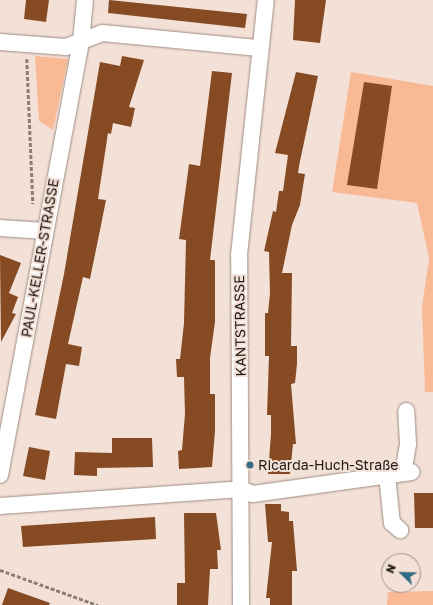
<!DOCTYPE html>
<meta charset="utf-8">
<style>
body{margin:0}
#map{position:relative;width:433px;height:605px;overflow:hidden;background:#f3e0d6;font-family:"Golos Text",sans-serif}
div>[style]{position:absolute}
.green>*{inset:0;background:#f9b994}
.building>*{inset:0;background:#864b23}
.path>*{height:2.5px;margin-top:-1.25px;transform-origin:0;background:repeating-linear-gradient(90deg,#8b7e77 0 4px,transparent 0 6px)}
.roads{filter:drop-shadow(0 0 1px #9d8d83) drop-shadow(0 0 1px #9d8d83)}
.minor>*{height:16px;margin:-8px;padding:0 8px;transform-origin:8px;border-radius:8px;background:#fff}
.dots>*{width:11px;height:11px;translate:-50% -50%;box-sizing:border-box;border:2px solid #f3e0d6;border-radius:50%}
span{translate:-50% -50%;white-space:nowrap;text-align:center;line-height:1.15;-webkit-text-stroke:4px #f3e0d6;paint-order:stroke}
.street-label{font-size:14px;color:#201a16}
.poi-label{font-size:14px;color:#201a16}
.left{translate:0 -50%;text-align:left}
.north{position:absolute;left:381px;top:553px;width:40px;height:40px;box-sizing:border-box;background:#f3e0d6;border:1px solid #9f9189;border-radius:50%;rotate:293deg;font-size:11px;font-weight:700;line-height:16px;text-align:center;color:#201a16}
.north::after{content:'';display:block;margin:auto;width:14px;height:18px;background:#336b85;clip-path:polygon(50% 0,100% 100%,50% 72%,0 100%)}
</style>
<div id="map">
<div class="green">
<div style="clip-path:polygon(35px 56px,68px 59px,53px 130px,39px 121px)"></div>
<div style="clip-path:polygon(351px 72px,433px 86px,433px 392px,425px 392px,422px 307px,429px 258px,417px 203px,332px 192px)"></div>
<div style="clip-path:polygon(433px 591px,433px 605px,387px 605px,388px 592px)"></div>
</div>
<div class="building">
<div style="clip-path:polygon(26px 0,49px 0,46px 22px,24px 19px)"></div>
<div style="clip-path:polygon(109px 0,247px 14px,245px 28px,108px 13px)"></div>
<div style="clip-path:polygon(295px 0,326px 0,320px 43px,293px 40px)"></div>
<div style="clip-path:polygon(122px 56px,144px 60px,129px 107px,135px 108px,131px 127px,113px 123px,111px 134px,108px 133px,98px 199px,106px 200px,100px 230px,90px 279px,83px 277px,68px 344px,82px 347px,79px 366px,66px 364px,56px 419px,35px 415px,64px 274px,100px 62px,120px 66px)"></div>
<div style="clip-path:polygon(212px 71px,232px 73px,210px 260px,215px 260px,215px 322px,210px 358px,210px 394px,215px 394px,215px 431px,212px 467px,179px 469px,178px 451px,182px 450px,185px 414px,184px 377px,177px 377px,176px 359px,180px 359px,184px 323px,186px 240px,179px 239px,189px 164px,200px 166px)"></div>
<div style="clip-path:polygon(296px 72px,318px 76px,299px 166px,298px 173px,305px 174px,300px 205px,292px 225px,282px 273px,292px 273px,291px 346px,297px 346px,297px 364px,295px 383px,291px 384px,296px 444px,293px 444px,290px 474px,268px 474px,271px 434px,271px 415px,267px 415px,269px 356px,265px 356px,265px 313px,268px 313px,270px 293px,269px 252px,264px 251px,273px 211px,276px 212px,279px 191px,283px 191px,288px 155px,275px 153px)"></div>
<div style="clip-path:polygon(364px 82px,392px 86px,377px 189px,347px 185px)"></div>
<div style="clip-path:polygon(0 255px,21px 263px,9px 293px,18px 297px,12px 313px,16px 314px,1px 342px)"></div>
<div style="clip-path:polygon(112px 438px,152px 438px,153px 467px,97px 468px,97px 476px,74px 475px,75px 452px,112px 453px)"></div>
<div style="clip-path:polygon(29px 447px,50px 451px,45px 480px,23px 476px)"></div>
<div style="clip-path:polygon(414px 493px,433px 493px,433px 528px,415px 528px)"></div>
<div style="clip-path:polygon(265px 504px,281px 504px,281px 511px,289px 512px,289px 521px,293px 521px,297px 571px,292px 571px,292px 605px,270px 605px,270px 598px,266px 598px,272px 542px,268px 542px)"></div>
<div style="clip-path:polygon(184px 513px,216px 513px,221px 550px,217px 550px,218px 569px,210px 569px,208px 605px,177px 605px,177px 583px,185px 583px)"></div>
<div style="clip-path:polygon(155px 517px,156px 539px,23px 547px,21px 526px)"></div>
<div style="clip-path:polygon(8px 588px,50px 603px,49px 605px,2px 605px)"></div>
</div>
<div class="path">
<div style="left:27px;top:59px;width:145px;rotate:87.6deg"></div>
<div style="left:0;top:570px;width:104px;rotate:19.7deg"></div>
</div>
<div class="roads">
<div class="minor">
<div style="left:0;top:42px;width:66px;rotate:4.3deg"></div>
<div style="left:66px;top:47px;width:39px;rotate:-21deg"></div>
<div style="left:102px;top:33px;width:158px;rotate:5.5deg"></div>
<div style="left:0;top:228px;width:45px;rotate:3.8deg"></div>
<div style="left:403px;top:473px;width:29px;rotate:-80deg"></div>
<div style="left:408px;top:444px;width:33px;rotate:-93deg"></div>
<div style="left:0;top:475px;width:441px;rotate:-79.4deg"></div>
<div style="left:81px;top:42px;width:42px;rotate:-84.6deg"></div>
<div style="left:387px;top:475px;width:48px;rotate:84.1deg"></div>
<div style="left:392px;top:523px;width:11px;rotate:41deg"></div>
<div style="left:0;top:506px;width:242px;rotate:-4deg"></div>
<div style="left:241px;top:489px;width:13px;rotate:23deg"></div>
<div style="left:253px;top:494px;width:160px;rotate:-7.9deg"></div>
<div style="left:241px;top:605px;width:350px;rotate:-90.3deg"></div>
<div style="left:239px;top:255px;width:256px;rotate:-84deg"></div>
</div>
</div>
<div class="dots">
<div style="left:250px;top:465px;background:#336b85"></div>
</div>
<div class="street-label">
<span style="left:40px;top:258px;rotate:-80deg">PAUL-KELLER-STRASSE</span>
<span style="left:240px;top:326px;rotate:-91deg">KANTSTRASSE</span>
</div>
<div class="poi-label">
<span class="left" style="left:258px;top:465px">Ricarda-Huch-Straße</span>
</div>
<div class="north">N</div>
</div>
